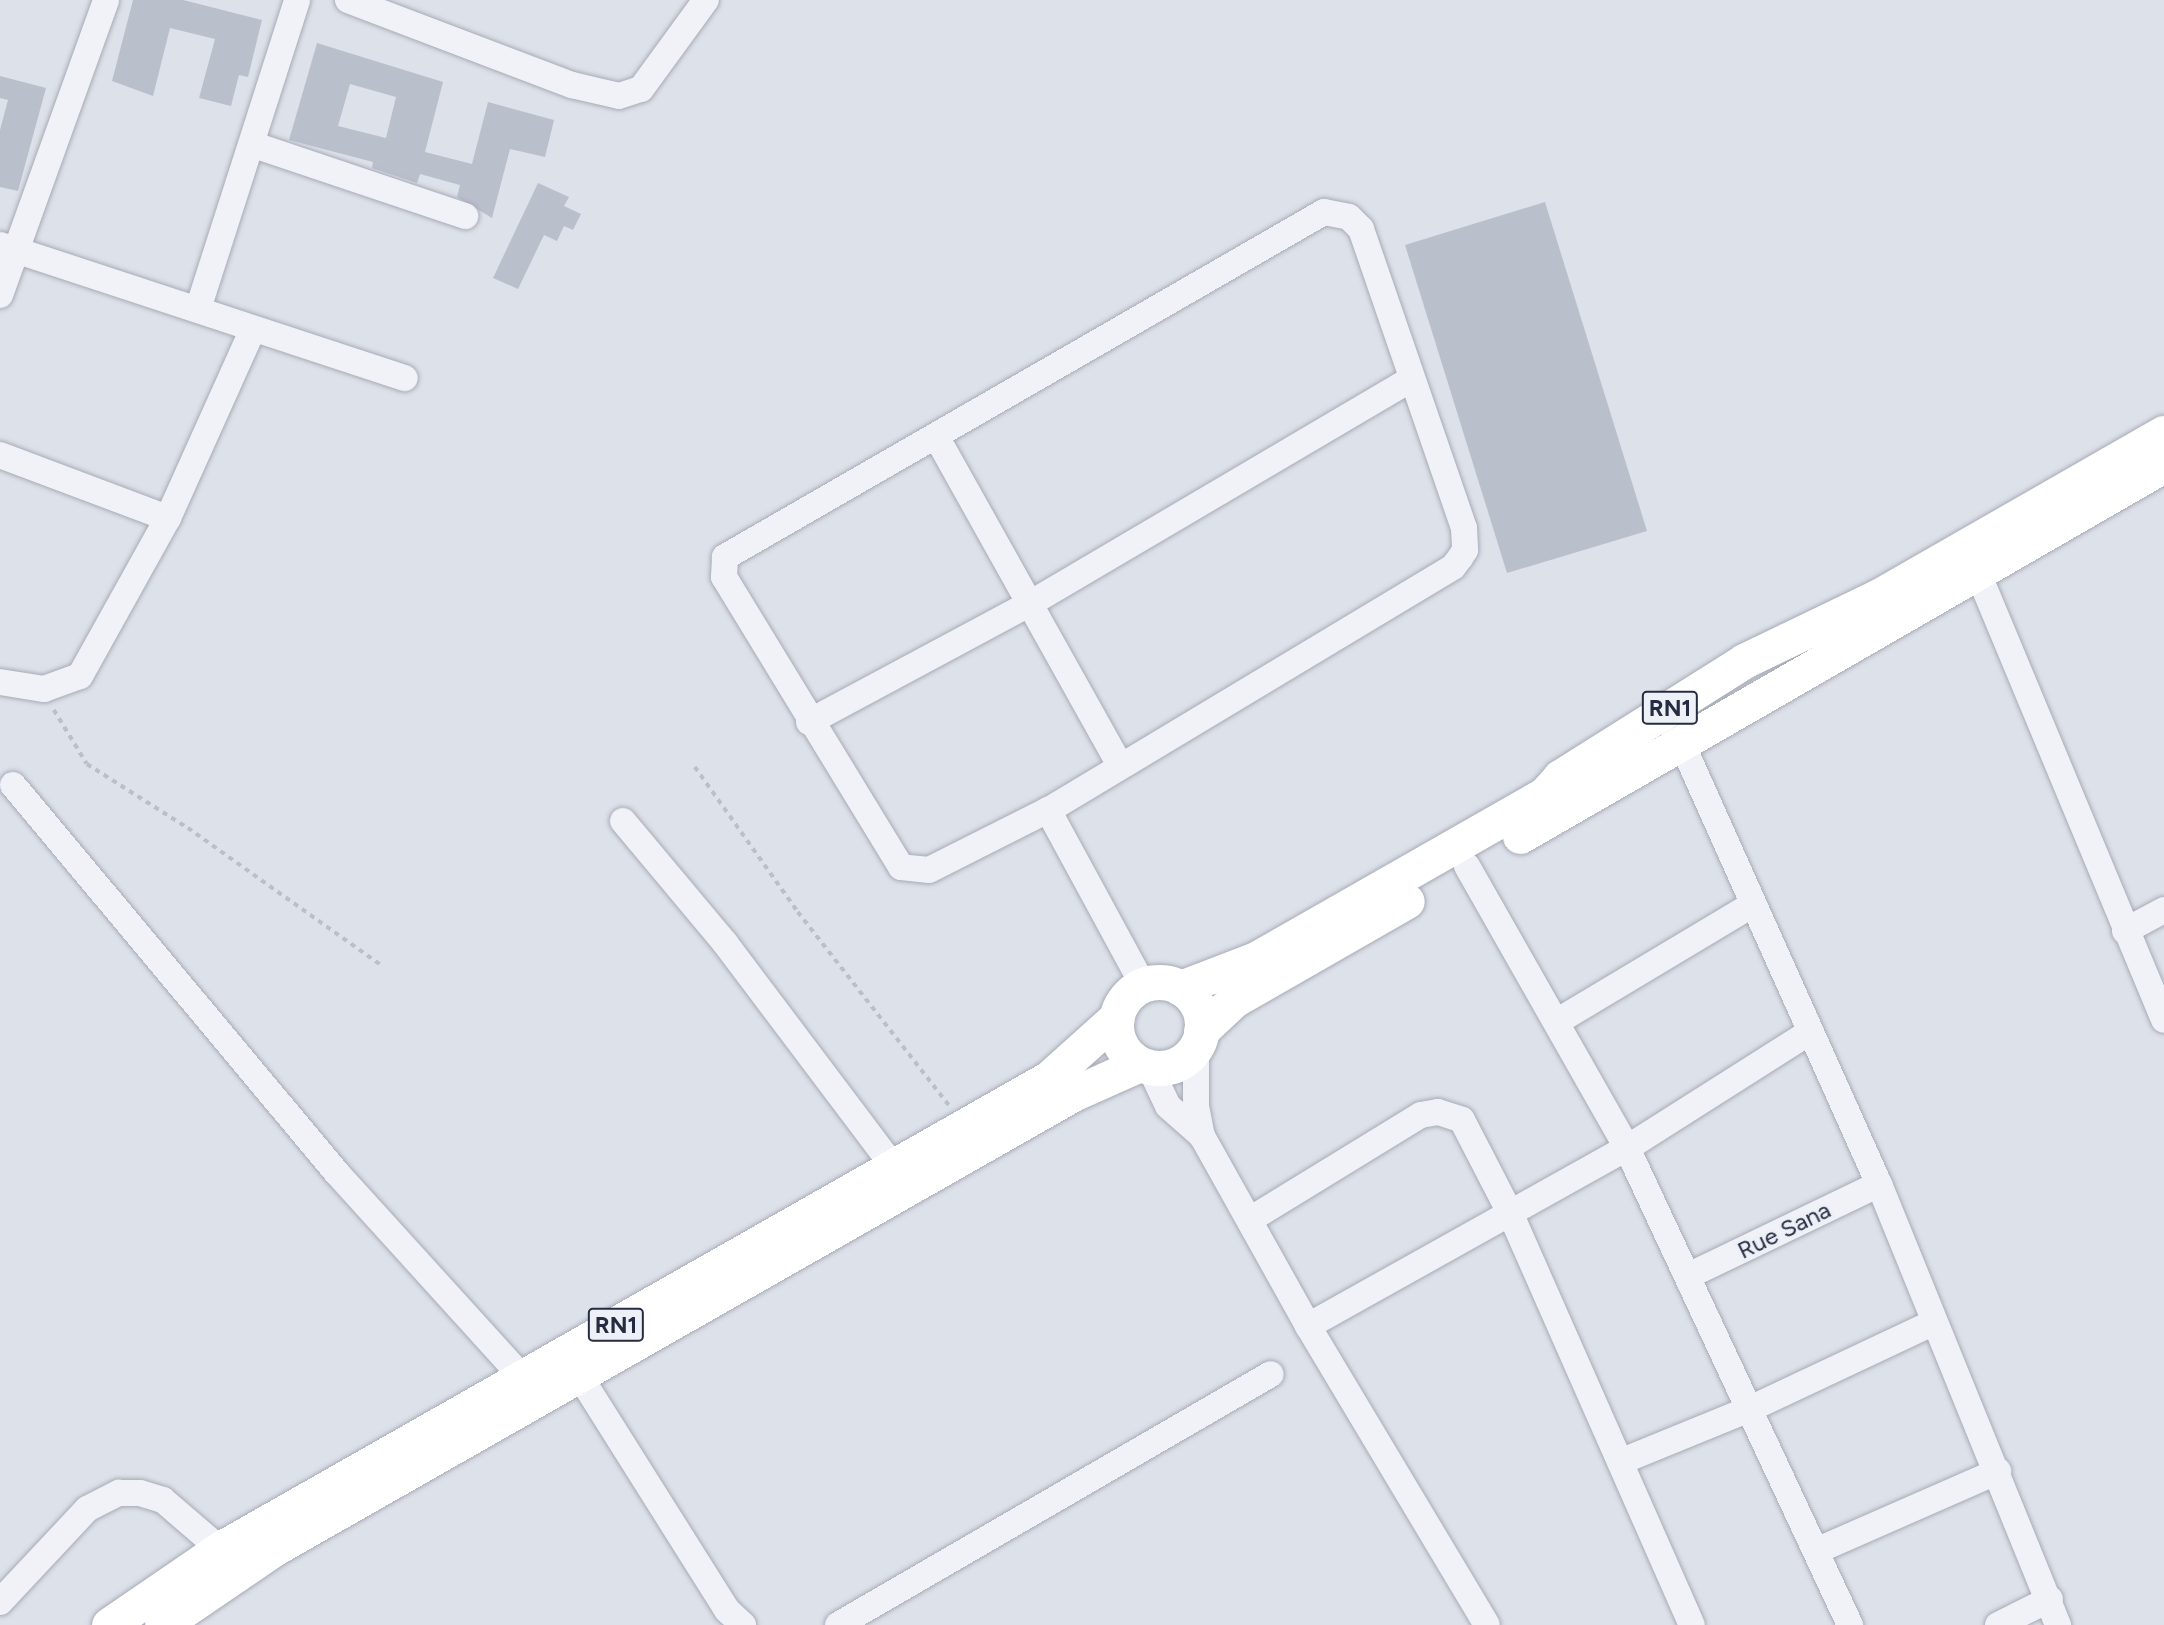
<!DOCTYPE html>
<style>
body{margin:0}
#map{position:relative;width:2164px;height:1625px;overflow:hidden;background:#dde1e9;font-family:Figtree,sans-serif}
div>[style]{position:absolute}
.building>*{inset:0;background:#babfcc}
.path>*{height:3.5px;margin-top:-1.75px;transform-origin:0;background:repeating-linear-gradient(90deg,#bbbfc8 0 5px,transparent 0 10px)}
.roads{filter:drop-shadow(0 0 2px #a6abb7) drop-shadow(0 0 2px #a6abb7)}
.minor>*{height:26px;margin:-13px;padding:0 13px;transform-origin:13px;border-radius:13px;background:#f0f2f7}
.major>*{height:35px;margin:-17.5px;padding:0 17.5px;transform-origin:17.5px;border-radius:17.5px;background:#fff}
.major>.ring{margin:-17.5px;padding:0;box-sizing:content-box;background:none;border:35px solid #fff;border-radius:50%}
span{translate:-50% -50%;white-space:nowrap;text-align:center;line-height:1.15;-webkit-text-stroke:7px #edf0f6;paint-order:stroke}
.shield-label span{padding:2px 5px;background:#edf0f6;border:2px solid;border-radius:5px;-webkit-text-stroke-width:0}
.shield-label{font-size:23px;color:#252c41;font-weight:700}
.street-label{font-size:24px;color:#252c41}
</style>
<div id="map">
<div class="building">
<div style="clip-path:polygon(133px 0,183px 0,262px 20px,248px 77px,239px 75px,231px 106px,199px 98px,215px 39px,170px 28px,153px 96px,112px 81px)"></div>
<div style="clip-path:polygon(evenodd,317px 43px,443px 82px,425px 152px,472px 164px,488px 102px,554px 120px,545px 157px,510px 149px,492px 218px,457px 197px,460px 185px,420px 174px,417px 183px,372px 168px,373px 162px,289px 140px,317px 43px,350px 84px,396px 97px,386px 138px,338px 126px,350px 84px)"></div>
<div style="clip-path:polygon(0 76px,46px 88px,18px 191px,0 187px,0 130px,8px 100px,0 98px)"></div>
<div style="clip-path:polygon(538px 183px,569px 197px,564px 206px,581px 214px,573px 230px,564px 226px,557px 241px,544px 235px,518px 289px,493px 278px)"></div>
<div style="clip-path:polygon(1545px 202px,1647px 531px,1507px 573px,1405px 245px)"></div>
</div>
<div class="path">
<div style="left:54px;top:710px;width:63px;rotate:58.6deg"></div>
<div style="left:87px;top:764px;width:120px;rotate:32.4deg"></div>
<div style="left:188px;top:828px;width:237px;rotate:35.4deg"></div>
<div style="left:695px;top:767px;width:178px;rotate:54.6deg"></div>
<div style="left:798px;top:912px;width:245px;rotate:52deg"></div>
</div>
<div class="roads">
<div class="minor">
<div style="left:348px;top:0;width:240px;rotate:20.8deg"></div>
<div style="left:572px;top:85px;width:48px;rotate:13.2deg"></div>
<div style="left:619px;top:96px;width:23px;rotate:-18deg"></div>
<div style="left:641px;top:89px;width:110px;rotate:-53.9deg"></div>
<div style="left:254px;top:145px;width:223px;rotate:18.6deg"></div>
<div style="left:1324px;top:212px;width:25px;rotate:11deg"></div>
<div style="left:1349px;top:217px;width:17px;rotate:45deg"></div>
<div style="left:1361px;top:229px;width:316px;rotate:71deg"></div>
<div style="left:1464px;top:528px;width:22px;rotate:87deg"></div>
<div style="left:1465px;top:550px;width:9px;rotate:122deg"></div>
<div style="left:1460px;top:558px;width:11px;rotate:128deg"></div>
<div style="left:1453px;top:567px;width:472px;rotate:149deg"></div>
<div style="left:1048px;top:810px;width:133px;rotate:153.2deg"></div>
<div style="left:929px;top:870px;width:28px;rotate:-174deg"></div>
<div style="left:901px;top:867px;width:340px;rotate:-121.4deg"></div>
<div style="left:724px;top:577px;width:20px;rotate:-87deg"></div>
<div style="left:725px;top:557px;width:691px;rotate:-29.94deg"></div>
<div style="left:0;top:245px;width:426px;rotate:18.2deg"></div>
<div style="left:0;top:295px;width:313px;rotate:-70.2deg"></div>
<div style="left:198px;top:309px;width:324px;rotate:-72.2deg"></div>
<div style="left:936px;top:436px;width:377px;rotate:60.8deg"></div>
<div style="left:0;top:455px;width:179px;rotate:20.6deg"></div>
<div style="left:1978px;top:573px;width:484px;rotate:67.4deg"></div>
<div style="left:0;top:682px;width:45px;rotate:9deg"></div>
<div style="left:44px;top:689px;width:38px;rotate:-20deg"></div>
<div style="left:80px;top:676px;width:181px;rotate:-60.9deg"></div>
<div style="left:168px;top:518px;width:207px;rotate:-65.8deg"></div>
<div style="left:809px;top:722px;width:252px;rotate:-28.2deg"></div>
<div style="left:1031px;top:603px;width:440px;rotate:-30.5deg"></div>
<div style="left:1674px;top:726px;width:502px;rotate:65.89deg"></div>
<div style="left:1879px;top:1184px;width:476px;rotate:67.9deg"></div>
<div style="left:13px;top:785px;width:505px;rotate:50.14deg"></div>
<div style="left:337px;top:1173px;width:277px;rotate:47.8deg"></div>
<div style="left:1048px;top:810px;width:199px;rotate:61.5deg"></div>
<div style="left:623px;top:821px;width:159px;rotate:50.1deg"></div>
<div style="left:725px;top:943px;width:279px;rotate:53deg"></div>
<div style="left:1467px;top:866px;width:324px;rotate:60.4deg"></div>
<div style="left:1627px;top:1148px;width:527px;rotate:64.94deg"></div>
<div style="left:2125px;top:931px;width:44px;rotate:-28.3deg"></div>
<div style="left:1558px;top:1021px;width:226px;rotate:-30.9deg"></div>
<div style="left:1196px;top:1046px;width:60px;rotate:90deg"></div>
<div style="left:1196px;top:1106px;width:31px;rotate:79deg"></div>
<div style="left:1202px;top:1136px;width:218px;rotate:60.8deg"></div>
<div style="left:1308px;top:1326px;width:348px;rotate:59.1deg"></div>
<div style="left:1149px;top:1066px;width:44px;rotate:64.6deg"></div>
<div style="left:1168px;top:1106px;width:45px;rotate:41.4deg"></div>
<div style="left:1251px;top:1219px;width:199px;rotate:-31.5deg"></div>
<div style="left:1421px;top:1115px;width:17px;rotate:-10deg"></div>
<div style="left:1438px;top:1112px;width:25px;rotate:18deg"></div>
<div style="left:1462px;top:1120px;width:107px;rotate:62.7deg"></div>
<div style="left:1511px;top:1215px;width:448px;rotate:66.2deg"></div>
<div style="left:1688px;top:1276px;width:212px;rotate:-25.7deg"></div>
<div style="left:1308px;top:1326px;width:365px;rotate:-29.2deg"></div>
<div style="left:1627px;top:1148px;width:214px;rotate:-32.4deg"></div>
<div style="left:579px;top:1375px;width:278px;rotate:57.8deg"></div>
<div style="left:727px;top:1610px;width:22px;rotate:43deg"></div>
<div style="left:1622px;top:1461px;width:140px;rotate:-22.2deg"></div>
<div style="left:1752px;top:1408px;width:200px;rotate:-25.2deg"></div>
<div style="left:1816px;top:1551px;width:199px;rotate:-23.7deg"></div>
<div style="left:0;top:1602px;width:127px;rotate:-46.9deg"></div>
<div style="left:87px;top:1509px;width:36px;rotate:-27deg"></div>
<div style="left:119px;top:1493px;width:21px"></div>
<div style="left:140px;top:1493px;width:24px;rotate:17deg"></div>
<div style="left:163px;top:1500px;width:75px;rotate:40.7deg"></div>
<div style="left:838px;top:1625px;width:500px;rotate:-30.1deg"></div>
<div style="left:1998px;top:1625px;width:58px;rotate:-26.6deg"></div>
</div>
<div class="major">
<div style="left:1520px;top:836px;width:743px;rotate:-29.95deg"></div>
<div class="ring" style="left:1116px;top:982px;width:51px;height:51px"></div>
<div style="left:1180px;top:988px;width:81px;rotate:-20.9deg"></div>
<div style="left:1256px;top:959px;width:331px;rotate:-29.7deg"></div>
<div style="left:1544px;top:795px;width:24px;rotate:-48deg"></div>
<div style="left:1560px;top:777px;width:218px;rotate:-32.2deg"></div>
<div style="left:1744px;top:661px;width:150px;rotate:-25.7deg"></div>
<div style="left:1879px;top:596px;width:328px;rotate:-29.8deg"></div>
<div style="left:1201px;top:1031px;width:45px;rotate:-43.2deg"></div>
<div style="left:1234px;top:1000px;width:199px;rotate:-29.8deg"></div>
<div style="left:109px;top:1625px;width:135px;rotate:-34.4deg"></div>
<div style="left:220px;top:1549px;width:953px;rotate:-29.6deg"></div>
<div style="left:1049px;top:1078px;width:91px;rotate:-41.9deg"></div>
<div style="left:162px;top:1625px;width:137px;rotate:-34.3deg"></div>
<div style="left:275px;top:1548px;width:918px;rotate:-29.64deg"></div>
<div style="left:1073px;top:1094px;width:73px;rotate:-24.1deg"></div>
</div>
</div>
<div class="shield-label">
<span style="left:1670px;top:708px">RN1</span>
<span style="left:616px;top:1325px">RN1</span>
</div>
<div class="street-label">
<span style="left:1784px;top:1230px;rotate:-26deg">Rue Sana</span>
</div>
</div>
